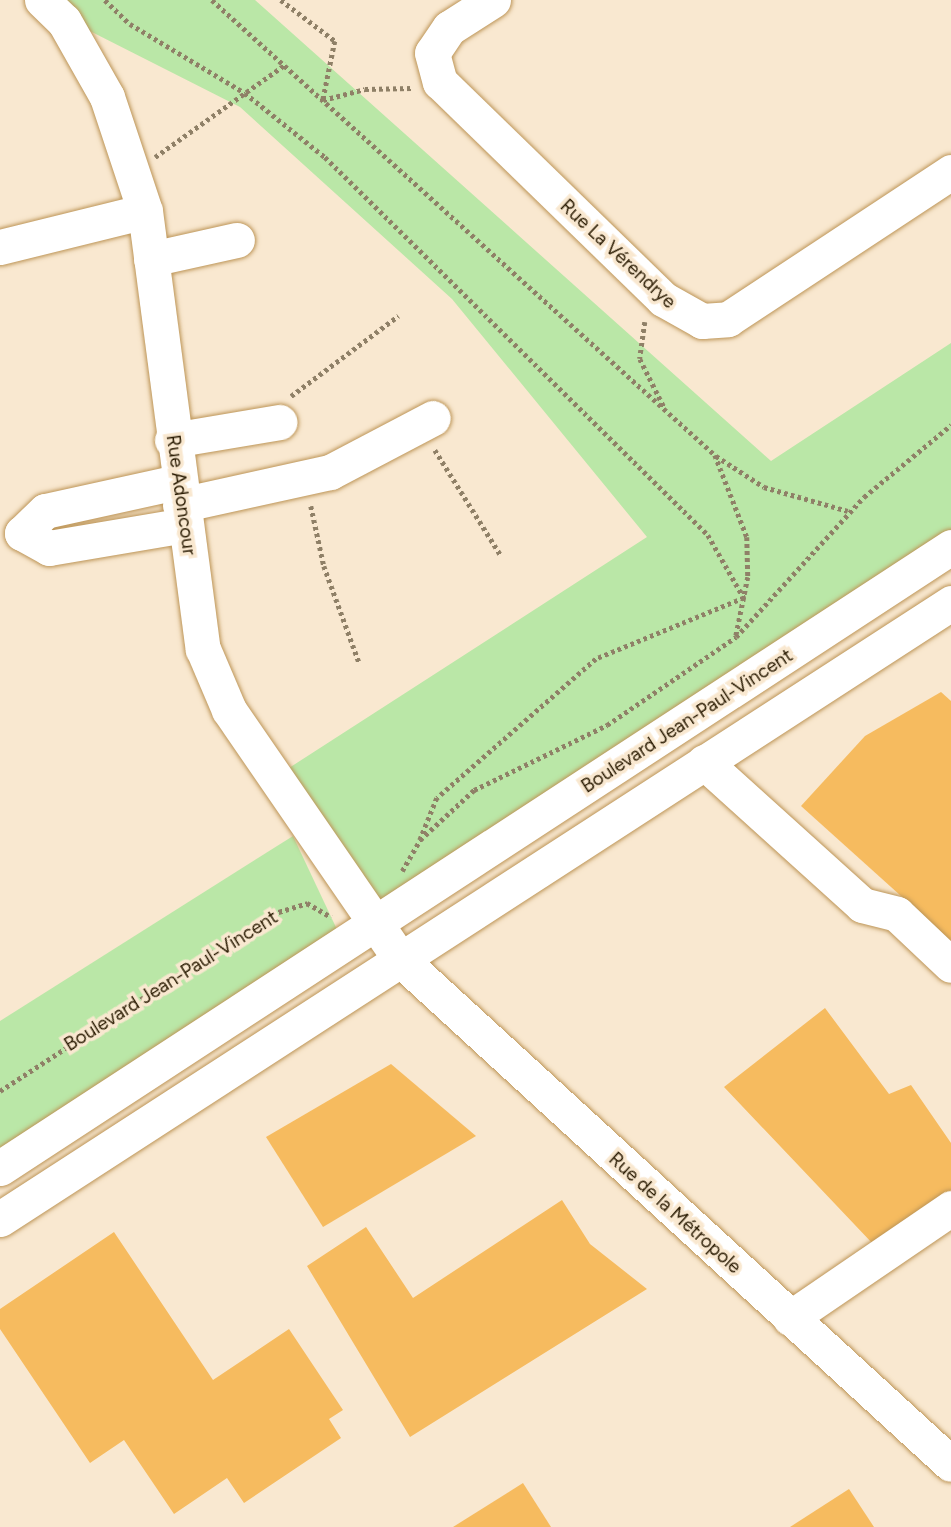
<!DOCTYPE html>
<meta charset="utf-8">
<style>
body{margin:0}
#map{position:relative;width:951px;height:1527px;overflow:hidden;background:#f9e8d0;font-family:Figtree,sans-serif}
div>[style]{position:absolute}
.green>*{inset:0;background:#bae7a7}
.building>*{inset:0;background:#f6bb5f}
.path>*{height:4.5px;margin-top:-2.25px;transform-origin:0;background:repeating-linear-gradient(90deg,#8f8067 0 3.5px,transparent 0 7px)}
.roads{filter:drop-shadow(0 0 2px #bd9557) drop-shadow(0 0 2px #bd9557)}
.minor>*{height:35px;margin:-17.5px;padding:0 17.5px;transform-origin:17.5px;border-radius:17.5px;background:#fff}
span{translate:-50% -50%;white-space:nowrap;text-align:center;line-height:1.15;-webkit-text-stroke:7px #f9e8d0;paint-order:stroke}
.street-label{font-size:19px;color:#2a1b02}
</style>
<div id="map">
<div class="green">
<div style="clip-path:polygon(52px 0,255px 0,771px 461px,951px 343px,951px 546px,376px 926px,275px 777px,647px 537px,452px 299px,240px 107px,78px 25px)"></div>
<div style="clip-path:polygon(293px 836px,341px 938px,0 1154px,0 1021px)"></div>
</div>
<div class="building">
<div style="clip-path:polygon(941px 692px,951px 701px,951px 941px,801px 806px,865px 736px)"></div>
<div style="clip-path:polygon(825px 1008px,889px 1094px,911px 1085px,951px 1143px,951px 1192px,873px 1244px,724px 1087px)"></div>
<div style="clip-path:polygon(391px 1064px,476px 1136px,323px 1227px,266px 1137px)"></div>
<div style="clip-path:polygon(562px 1200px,590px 1244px,647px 1289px,410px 1437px,307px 1266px,366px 1227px,413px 1298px)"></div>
<div style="clip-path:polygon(114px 1232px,213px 1380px,289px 1329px,343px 1410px,329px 1419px,341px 1438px,244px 1503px,227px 1478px,174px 1514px,124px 1440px,90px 1463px,0 1329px,0 1309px)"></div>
<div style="clip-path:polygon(523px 1483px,551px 1527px,453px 1527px)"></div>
<div style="clip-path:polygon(849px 1489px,874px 1527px,790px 1527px)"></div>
</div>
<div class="path">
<div style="left:105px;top:0;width:35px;rotate:44deg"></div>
<div style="left:130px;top:24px;width:134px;rotate:31deg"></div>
<div style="left:245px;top:93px;width:102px;rotate:38.7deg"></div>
<div style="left:325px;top:157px;width:538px;rotate:44.62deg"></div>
<div style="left:708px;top:535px;width:73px;rotate:60.3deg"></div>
<div style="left:744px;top:598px;width:160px;rotate:157.6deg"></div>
<div style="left:596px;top:659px;width:211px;rotate:138.8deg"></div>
<div style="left:437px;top:798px;width:45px;rotate:112deg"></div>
<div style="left:212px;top:0;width:678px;rotate:42.13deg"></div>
<div style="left:715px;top:455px;width:88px;rotate:68.7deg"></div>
<div style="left:747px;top:537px;width:40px;rotate:88.6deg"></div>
<div style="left:748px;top:577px;width:60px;rotate:101.5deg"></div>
<div style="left:281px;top:0;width:68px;rotate:37.2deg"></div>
<div style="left:335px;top:41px;width:60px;rotate:101.5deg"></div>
<div style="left:323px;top:100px;width:43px;rotate:-14.7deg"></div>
<div style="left:365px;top:89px;width:47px;rotate:-1.2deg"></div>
<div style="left:155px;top:157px;width:161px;rotate:-35.4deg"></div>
<div style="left:645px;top:322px;width:37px;rotate:98deg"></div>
<div style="left:640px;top:359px;width:54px;rotate:63.4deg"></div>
<div style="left:291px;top:396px;width:134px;rotate:-36.8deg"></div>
<div style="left:435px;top:450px;width:123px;rotate:58deg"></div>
<div style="left:716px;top:456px;width:57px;rotate:32.9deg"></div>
<div style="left:764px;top:487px;width:87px;rotate:15.9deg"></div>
<div style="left:311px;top:506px;width:61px;rotate:77.8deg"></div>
<div style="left:324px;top:566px;width:102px;rotate:70deg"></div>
<div style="left:402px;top:871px;width:36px;rotate:-60deg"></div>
<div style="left:420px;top:840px;width:74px;rotate:-42.8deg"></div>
<div style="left:474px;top:790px;width:148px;rotate:-26deg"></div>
<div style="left:607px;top:725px;width:156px;rotate:-34.3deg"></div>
<div style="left:736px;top:637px;width:190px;rotate:-47.6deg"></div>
<div style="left:864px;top:497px;width:113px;rotate:-39.6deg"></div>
<div style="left:0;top:1091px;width:325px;rotate:-33.1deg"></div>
<div style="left:272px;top:914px;width:37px;rotate:-17deg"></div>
<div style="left:307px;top:903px;width:28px;rotate:30deg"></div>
</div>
<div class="roads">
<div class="minor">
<div style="left:42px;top:0;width:30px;rotate:44deg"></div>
<div style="left:64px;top:21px;width:87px;rotate:60.5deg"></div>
<div style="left:107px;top:97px;width:120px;rotate:71.6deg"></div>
<div style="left:145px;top:211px;width:442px;rotate:82.5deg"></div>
<div style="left:203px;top:649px;width:66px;rotate:66.9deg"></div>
<div style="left:229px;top:710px;width:302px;rotate:55.5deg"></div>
<div style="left:400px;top:959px;width:747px;rotate:42.51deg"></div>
<div style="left:493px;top:0;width:52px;rotate:147.5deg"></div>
<div style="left:449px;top:28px;width:30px;rotate:124deg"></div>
<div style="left:432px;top:53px;width:30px;rotate:75deg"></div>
<div style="left:440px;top:82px;width:311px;rotate:44.2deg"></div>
<div style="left:663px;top:299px;width:45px;rotate:29.4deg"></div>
<div style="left:702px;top:321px;width:26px;rotate:-4deg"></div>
<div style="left:728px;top:319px;width:267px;rotate:-33.4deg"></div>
<div style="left:0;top:247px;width:149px;rotate:-13.9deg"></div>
<div style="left:151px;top:259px;width:88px;rotate:-12.5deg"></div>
<div style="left:172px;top:440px;width:109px;rotate:-9.5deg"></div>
<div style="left:177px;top:482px;width:135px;rotate:167.6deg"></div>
<div style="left:45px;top:511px;width:32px;rotate:136deg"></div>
<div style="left:22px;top:533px;width:31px;rotate:29deg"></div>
<div style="left:49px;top:548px;width:138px;rotate:-9.6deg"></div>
<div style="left:180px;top:505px;width:154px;rotate:-12.4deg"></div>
<div style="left:330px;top:472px;width:116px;rotate:-27.7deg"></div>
<div style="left:704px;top:762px;width:213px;rotate:42.1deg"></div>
<div style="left:862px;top:905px;width:36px;rotate:14deg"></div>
<div style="left:897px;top:914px;width:74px;rotate:43.4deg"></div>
<div style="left:0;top:1168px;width:1136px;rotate:-33.14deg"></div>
<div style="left:0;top:1219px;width:1133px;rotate:-32.93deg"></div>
<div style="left:790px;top:1318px;width:195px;rotate:-34.3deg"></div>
</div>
</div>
<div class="street-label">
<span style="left:618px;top:254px;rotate:43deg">Rue La Vérendrye</span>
<span style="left:181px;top:495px;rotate:82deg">Rue Adoncour</span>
<span style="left:687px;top:721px;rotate:-33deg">Boulevard Jean-Paul-Vincent</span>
<span style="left:171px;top:981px;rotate:-32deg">Boulevard Jean-Paul-Vincent</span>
<span style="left:675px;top:1213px;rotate:42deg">Rue de la Métropole</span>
</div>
</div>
